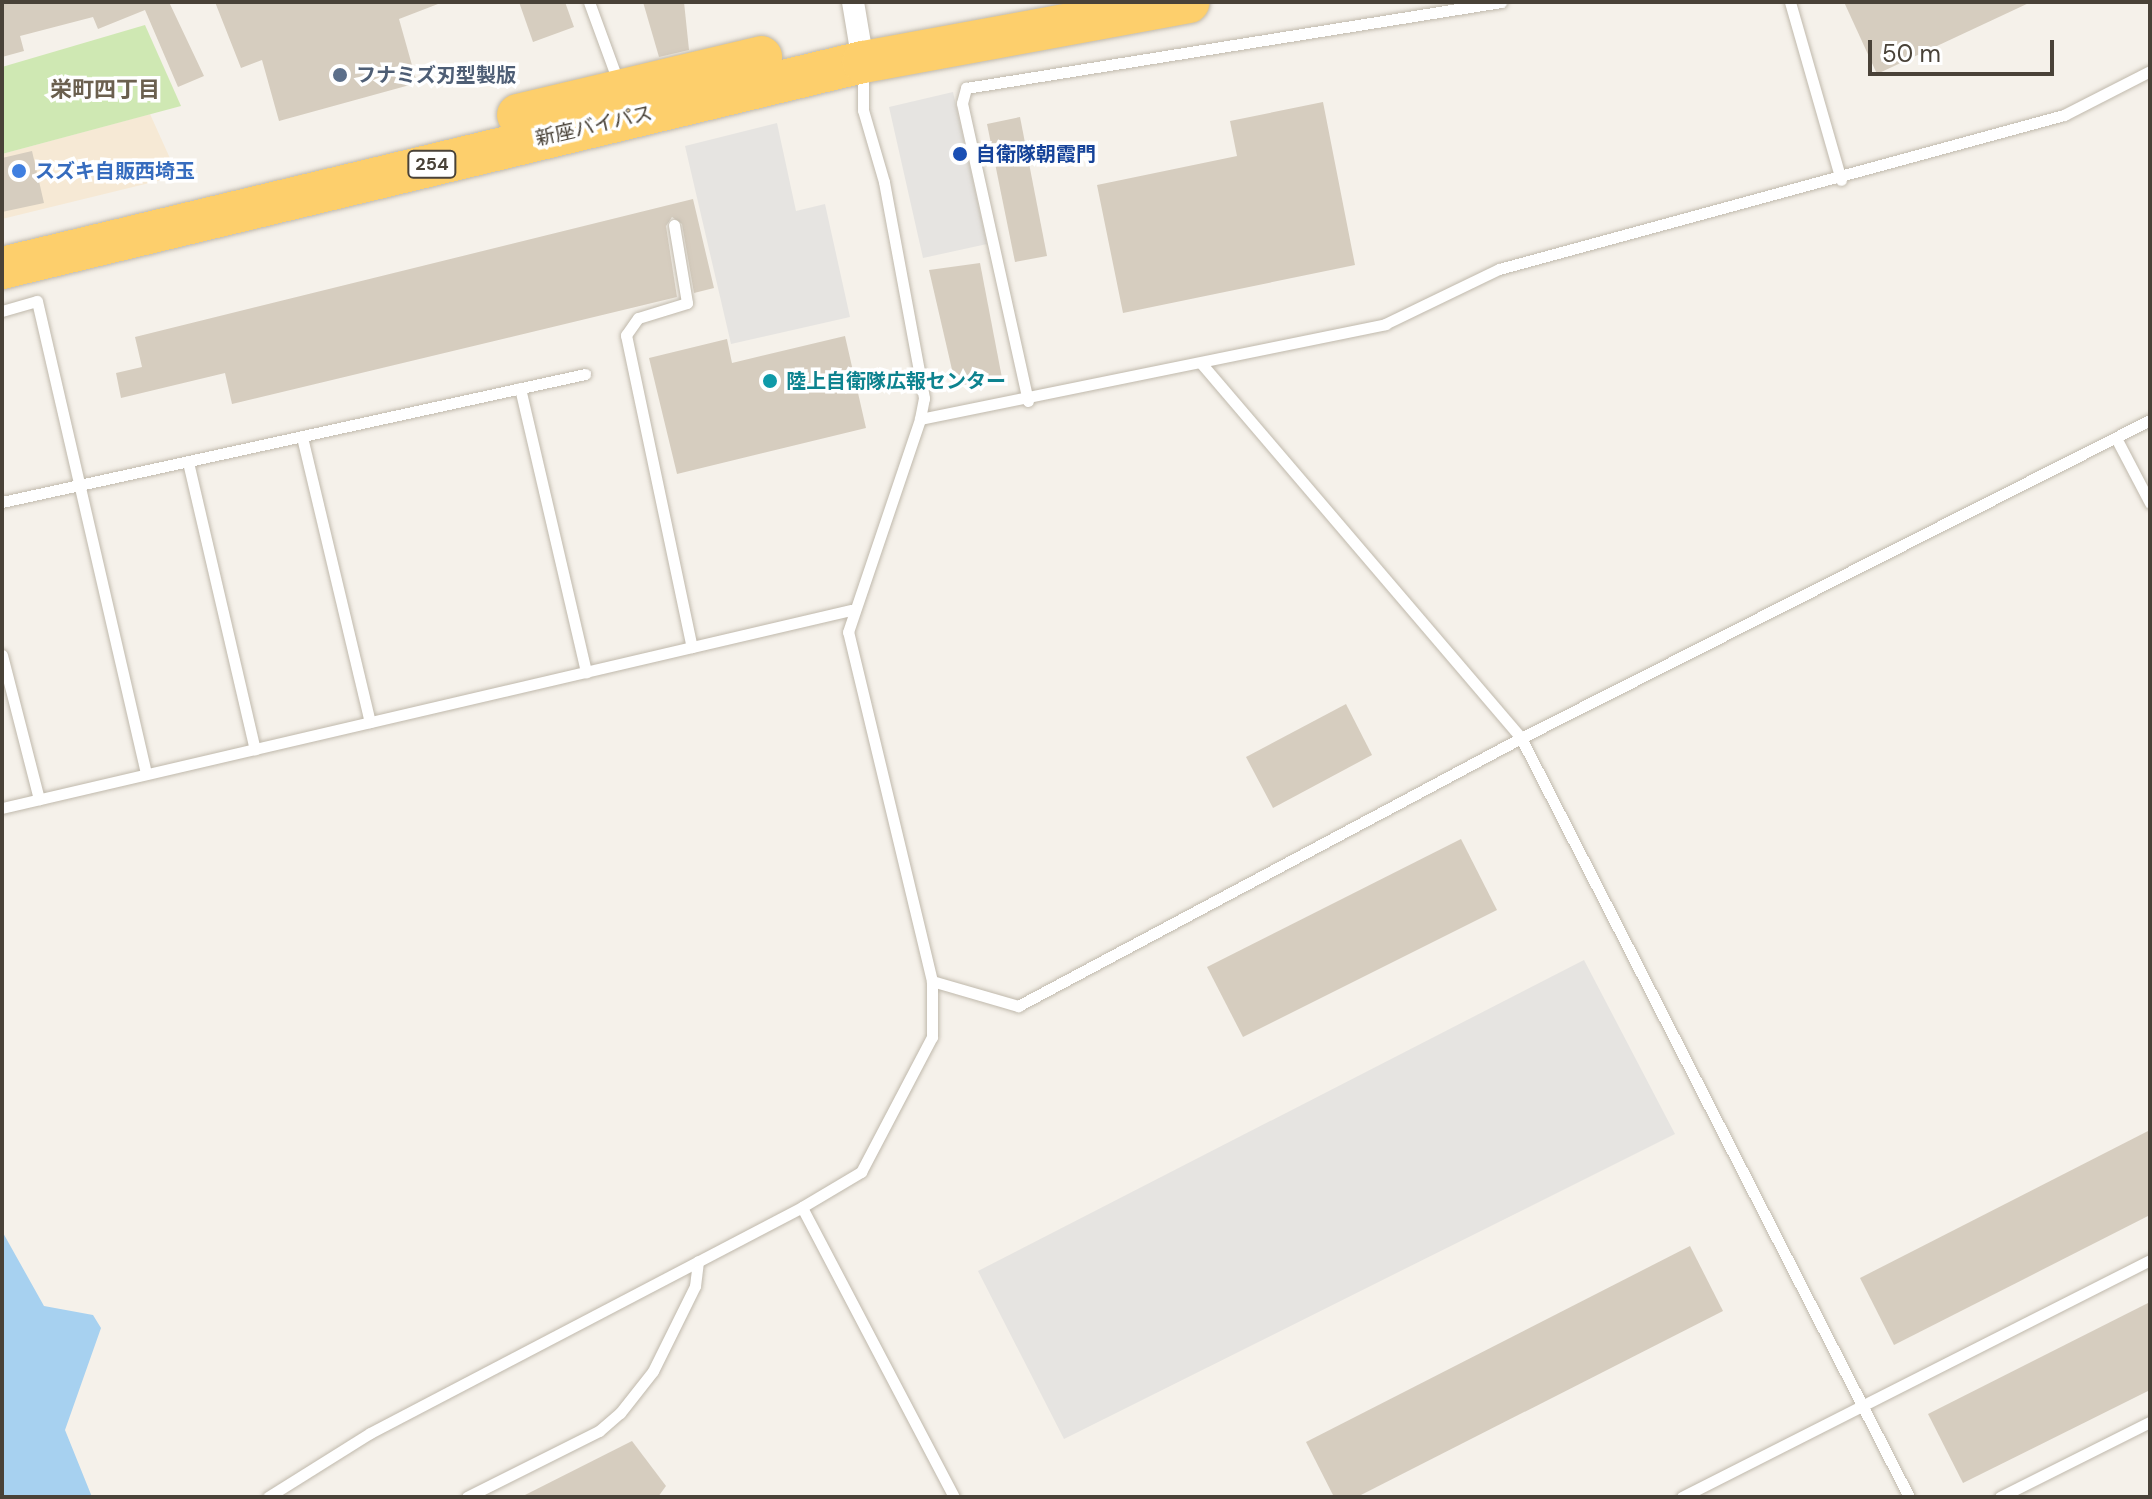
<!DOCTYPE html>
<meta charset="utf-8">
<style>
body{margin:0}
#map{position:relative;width:2152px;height:1499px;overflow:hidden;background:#f5f1ea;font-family:"DM Sans","Noto Sans JP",sans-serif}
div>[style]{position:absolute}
.commercial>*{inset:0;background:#f6e9d5}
.green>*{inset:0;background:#cfe8b3}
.parking>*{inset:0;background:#e6e4e1}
.water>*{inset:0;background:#a7d1f0}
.building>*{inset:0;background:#d6cdbf}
.roads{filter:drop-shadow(0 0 2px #c0b9ac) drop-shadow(0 0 2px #c0b9ac)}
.lane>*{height:11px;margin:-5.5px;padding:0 5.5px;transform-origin:5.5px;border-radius:5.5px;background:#fff}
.street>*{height:22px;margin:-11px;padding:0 11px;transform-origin:11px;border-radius:11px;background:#fff}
.highway>*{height:42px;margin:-21px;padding:0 21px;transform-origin:21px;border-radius:21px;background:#fdcf6c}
.dots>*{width:22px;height:22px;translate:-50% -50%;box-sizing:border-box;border:4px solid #fff;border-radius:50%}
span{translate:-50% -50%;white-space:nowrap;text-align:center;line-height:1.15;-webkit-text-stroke:7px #fff;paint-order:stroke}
.shield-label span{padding:2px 6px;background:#fff;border:2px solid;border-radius:6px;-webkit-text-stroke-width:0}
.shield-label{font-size:18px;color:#494238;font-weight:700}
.service-label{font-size:20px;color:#4e5e75;font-weight:700}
.left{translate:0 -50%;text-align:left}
.street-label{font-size:20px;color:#494238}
.transit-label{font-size:20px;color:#164399;font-weight:700}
.shop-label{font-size:20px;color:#366cbe;font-weight:700}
.culture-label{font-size:20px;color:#0d838f;font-weight:700}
.neighbourhood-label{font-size:22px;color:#6b604f;font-weight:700}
.frame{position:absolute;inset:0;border:4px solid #494238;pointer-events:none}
.scale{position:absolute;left:1868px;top:40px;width:186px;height:36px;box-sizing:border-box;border:4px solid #494238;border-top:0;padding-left:10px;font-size:24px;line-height:28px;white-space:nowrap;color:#494238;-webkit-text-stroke:6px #fff;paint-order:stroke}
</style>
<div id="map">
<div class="commercial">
<div style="clip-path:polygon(150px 114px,178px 176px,2px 219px,2px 154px)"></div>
</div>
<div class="green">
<div style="clip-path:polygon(145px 25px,181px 106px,2px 154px,2px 67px)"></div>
</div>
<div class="parking">
<div style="clip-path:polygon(953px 92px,987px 244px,923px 258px,889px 107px)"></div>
<div style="clip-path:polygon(777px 123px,796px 211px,825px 204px,850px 317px,731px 344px,685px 146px)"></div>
<div style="clip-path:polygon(1584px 960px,1675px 1134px,1064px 1439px,978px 1271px)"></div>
</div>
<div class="water">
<div style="clip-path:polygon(2px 1231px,44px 1306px,93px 1315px,101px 1328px,65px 1430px,92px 1497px,2px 1497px)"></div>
</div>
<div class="building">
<div style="clip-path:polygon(2px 2px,169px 2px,204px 76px,178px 87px,145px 10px,98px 29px,93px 17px,20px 36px,24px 51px,2px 57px)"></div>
<div style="clip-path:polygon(215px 2px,437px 2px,438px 4px,399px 19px,417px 83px,279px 121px,262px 60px,241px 68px)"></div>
<div style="clip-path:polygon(519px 2px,565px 2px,574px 27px,533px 42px)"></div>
<div style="clip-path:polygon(643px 2px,684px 2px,689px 50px,659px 57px)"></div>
<div style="clip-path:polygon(1844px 2px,2031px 2px,1877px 74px)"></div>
<div style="clip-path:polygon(1323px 102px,1355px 265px,1123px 313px,1097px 185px,1237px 156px,1230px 121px)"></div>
<div style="clip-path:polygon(1020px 117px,1047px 256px,1015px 262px,987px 124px)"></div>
<div style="clip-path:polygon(32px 151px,44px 203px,2px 212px,2px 158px)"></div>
<div style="clip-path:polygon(693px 199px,714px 288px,694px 293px,682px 224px,672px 217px,666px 226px,677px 297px,232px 404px,225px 373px,121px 398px,116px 373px,142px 367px,135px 337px)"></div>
<div style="clip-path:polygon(980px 263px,1002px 378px,956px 387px,929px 270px)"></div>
<div style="clip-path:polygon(845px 336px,866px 428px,677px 474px,649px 358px,727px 339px,732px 363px)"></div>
<div style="clip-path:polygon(1346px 704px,1372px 755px,1273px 808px,1246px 757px)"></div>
<div style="clip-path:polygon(1461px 839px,1497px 910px,1243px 1037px,1207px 967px)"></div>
<div style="clip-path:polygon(2150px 1130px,2150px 1215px,1894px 1345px,1860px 1278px)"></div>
<div style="clip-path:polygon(1690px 1246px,1723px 1311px,1357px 1497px,1334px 1497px,1306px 1442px)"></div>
<div style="clip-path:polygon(2150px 1302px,2150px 1390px,1963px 1483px,1928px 1414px)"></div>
<div style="clip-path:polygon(632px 1441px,666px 1486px,658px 1497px,521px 1497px)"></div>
</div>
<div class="roads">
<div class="lane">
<div style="left:589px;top:2px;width:87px;rotate:69.9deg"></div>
<div style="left:1790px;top:2px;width:185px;rotate:74deg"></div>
<div style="left:863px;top:71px;width:39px;rotate:90deg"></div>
<div style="left:863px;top:110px;width:75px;rotate:73.7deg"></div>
<div style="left:884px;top:182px;width:220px;rotate:79.5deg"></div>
<div style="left:924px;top:398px;width:21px;rotate:101deg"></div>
<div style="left:674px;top:225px;width:79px;rotate:80.5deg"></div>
<div style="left:687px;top:303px;width:51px;rotate:163deg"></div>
<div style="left:638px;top:318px;width:21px;rotate:125deg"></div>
<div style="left:626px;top:335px;width:319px;rotate:78.1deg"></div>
<div style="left:2px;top:311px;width:36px;rotate:-16deg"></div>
<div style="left:37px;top:301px;width:485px;rotate:77deg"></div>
<div style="left:1201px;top:363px;width:493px;rotate:49.5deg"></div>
<div style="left:1521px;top:738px;width:852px;rotate:62.92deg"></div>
<div style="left:520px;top:388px;width:292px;rotate:76.9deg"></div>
<div style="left:1028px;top:401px;width:305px;rotate:-102.5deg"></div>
<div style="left:962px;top:103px;width:16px;rotate:-75deg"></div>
<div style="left:966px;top:88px;width:542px;rotate:-9.13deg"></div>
<div style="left:302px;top:437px;width:293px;rotate:76.6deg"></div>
<div style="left:2116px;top:438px;width:73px;rotate:62.4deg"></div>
<div style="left:188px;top:462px;width:295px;rotate:76.9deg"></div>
<div style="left:2px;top:502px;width:597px;rotate:-12.38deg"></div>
<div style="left:2px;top:655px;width:149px;rotate:75.6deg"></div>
<div style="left:2px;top:808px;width:872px;rotate:-13.13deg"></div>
<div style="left:932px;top:981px;width:90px;rotate:16.2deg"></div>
<div style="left:1018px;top:1006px;width:570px;rotate:-28.05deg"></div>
<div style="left:1521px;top:738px;width:705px;rotate:-26.82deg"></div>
<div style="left:268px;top:1497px;width:120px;rotate:-32.1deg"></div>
<div style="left:370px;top:1433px;width:488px;rotate:-27.6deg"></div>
<div style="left:467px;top:1497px;width:148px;rotate:-26.6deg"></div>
<div style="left:599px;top:1431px;width:28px;rotate:-41deg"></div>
<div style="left:620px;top:1413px;width:53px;rotate:-51.8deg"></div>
<div style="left:653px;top:1371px;width:95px;rotate:-63.7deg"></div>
<div style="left:695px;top:1286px;width:25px;rotate:-83deg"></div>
<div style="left:954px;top:1497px;width:327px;rotate:-117.7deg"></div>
<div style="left:802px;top:1207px;width:69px;rotate:-30.7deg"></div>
<div style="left:861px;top:1172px;width:153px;rotate:-62.3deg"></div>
<div style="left:932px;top:1037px;width:56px;rotate:-90deg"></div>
<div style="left:932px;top:981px;width:359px;rotate:-103.5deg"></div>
<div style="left:848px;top:632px;width:225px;rotate:-71.3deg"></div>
<div style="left:920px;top:419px;width:475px;rotate:-11.5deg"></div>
<div style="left:1385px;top:324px;width:127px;rotate:-25.8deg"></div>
<div style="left:1499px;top:269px;width:586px;rotate:-15.25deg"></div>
<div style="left:2064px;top:115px;width:97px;rotate:-27.1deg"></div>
<div style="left:1682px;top:1497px;width:525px;rotate:-26.86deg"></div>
<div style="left:2000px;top:1497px;width:168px;rotate:-26.6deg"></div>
</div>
<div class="street">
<div style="left:853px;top:2px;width:61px;rotate:80.5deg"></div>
</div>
<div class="highway">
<div style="left:518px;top:115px;width:250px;rotate:-13.4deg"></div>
<div style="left:2px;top:268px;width:885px;rotate:-13.46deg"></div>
<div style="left:863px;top:62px;width:331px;rotate:-10.4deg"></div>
</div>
</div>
<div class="dots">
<div style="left:340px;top:75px;background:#5c6f8a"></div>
<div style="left:960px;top:154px;background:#1a4fb4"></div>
<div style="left:19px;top:171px;background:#3f7fe0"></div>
<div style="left:770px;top:381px;background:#0f9aa8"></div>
</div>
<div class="shield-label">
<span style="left:432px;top:164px">254</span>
</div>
<div class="service-label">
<span class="left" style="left:356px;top:75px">フナミズ刃型製版</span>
</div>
<div class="street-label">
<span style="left:594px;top:126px;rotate:-13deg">新座バイパス</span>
</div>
<div class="transit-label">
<span class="left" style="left:976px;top:154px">自衛隊朝霞門</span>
</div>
<div class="shop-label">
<span class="left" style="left:35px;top:171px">スズキ自販西埼玉</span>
</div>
<div class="culture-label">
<span class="left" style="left:786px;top:381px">陸上自衛隊広報センター</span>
</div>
<div class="neighbourhood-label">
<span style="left:105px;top:90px">栄町四丁目</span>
</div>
<div class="frame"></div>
<div class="scale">50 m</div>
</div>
